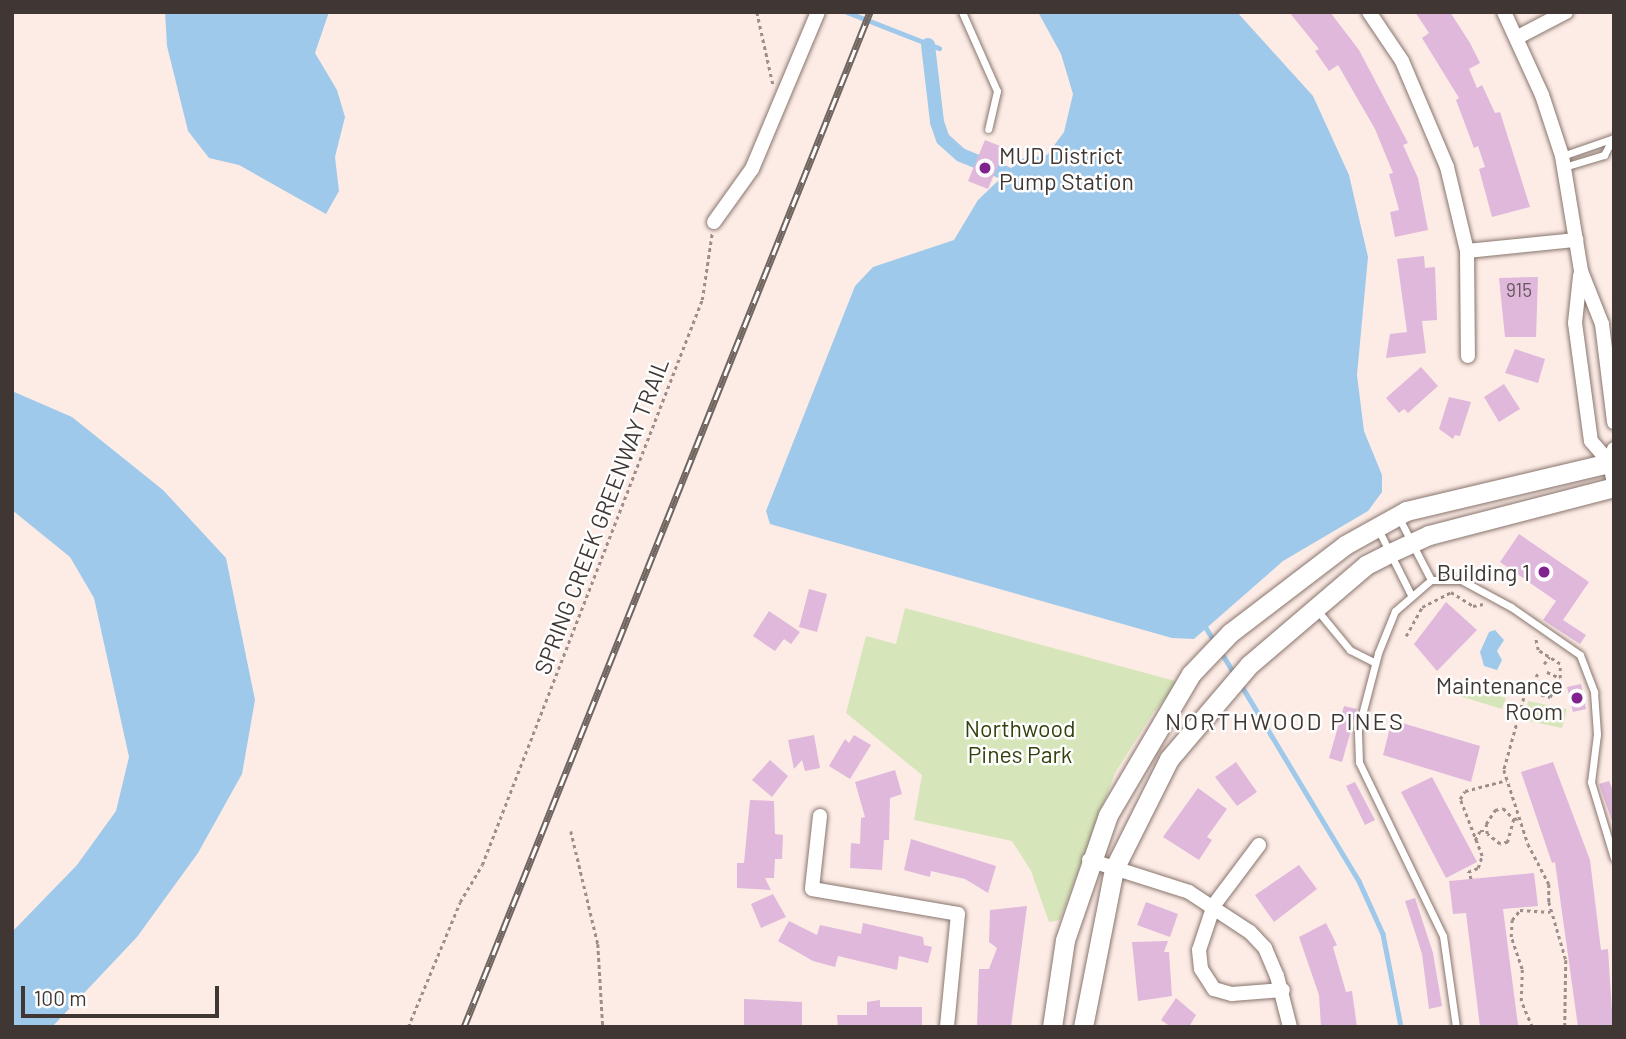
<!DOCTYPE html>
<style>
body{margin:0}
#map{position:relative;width:1626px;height:1039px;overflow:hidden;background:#fdece6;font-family:Barlow,sans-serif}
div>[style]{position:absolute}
.green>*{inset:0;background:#d7e6ba}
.water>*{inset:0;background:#9fc9ea}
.stream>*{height:4.5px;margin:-2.25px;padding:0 2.25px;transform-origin:2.25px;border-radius:2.25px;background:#9fc9ea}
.canal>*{height:14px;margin:-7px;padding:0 7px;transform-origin:7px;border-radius:7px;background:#9fc9ea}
.building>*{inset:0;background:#dfb8db}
.path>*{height:2.5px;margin-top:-1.25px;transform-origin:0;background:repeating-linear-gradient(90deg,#9c8f8b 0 3.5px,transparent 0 7px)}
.roads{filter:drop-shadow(0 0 2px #88756e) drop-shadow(0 0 2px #88756e)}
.lane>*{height:7px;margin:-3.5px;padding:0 3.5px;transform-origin:3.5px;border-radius:3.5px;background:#fff}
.street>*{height:14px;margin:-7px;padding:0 7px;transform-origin:7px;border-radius:7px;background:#fff}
.secondary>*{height:19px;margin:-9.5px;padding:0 9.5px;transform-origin:9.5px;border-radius:9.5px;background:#fff}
.rail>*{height:7px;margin-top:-3.5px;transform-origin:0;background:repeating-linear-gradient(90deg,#fdfefd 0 13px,#706561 0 26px);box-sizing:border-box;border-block:2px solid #706561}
.dots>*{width:19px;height:19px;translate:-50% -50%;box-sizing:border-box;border:4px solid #fdfefd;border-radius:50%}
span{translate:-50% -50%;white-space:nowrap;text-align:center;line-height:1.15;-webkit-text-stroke:5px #fdfefd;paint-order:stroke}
.number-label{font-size:19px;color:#68575e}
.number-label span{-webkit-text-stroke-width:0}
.poi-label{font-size:23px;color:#403734}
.left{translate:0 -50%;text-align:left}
.right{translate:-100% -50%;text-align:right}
.street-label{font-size:23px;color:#403734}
.park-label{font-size:23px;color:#33400b}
.neighbourhood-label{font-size:24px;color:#403734;letter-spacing:2px}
.frame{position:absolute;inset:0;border:14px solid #403734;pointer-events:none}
.scale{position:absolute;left:21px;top:986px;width:198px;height:32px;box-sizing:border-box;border:4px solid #403734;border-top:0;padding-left:9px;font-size:21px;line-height:24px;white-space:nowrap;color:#403734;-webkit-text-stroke:5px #fdfefd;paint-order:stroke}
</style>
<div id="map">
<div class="green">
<div style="clip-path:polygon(905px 608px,1179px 682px,1153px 713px,1115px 773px,1060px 920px,1049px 922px,1031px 871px,1012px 841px,914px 820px,922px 775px,846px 713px,866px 636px,896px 644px)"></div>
<div style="clip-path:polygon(1458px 685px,1506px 698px,1502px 709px,1456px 695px)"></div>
<div style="clip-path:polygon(1528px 701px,1567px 709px,1562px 728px,1524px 720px)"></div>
</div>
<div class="water">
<div style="clip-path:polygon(165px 12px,329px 12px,315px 53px,337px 90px,345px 117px,335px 157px,339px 191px,326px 214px,239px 165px,209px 158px,188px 131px,167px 46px)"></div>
<div style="clip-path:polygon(1038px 12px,1237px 12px,1313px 96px,1349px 175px,1368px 257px,1357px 375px,1364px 431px,1382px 475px,1382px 492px,1368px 511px,1283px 561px,1194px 639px,1172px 638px,770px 524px,766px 511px,855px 286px,873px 267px,954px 240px,978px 200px,1021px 159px,1047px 155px,1064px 132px,1073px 94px,1061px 54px)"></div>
<div style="clip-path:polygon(12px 391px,72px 417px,163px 490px,226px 558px,255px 700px,242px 774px,198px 853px,137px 937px,52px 1027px,12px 1027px,12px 932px,77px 865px,116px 811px,129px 757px,94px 598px,70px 557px,12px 510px)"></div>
<div style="clip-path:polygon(1495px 630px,1504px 640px,1497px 651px,1502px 660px,1497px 670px,1484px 666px,1480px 652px,1489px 632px)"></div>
</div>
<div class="stream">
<div style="left:847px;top:12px;width:99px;rotate:21.4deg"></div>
<div style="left:1203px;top:623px;width:22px;rotate:58deg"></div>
<div style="left:1220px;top:650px;width:26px;rotate:59deg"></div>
<div style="left:1240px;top:683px;width:231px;rotate:59deg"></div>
<div style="left:1359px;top:881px;width:58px;rotate:65.6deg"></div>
<div style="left:1383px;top:934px;width:95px;rotate:79deg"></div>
</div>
<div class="canal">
<div style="left:928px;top:45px;width:78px;rotate:83.3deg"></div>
<div style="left:937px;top:122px;width:18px;rotate:71deg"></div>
<div style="left:943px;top:139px;width:24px;rotate:42deg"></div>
<div style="left:961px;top:155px;width:66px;rotate:22.3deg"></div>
</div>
<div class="building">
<div style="clip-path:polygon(1289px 12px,1330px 12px,1359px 50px,1408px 143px,1403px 145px,1418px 178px,1428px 230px,1395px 237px,1390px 212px,1399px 210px,1389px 174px,1393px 173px,1375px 129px,1338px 65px,1329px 71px,1315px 51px,1319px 49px)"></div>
<div style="clip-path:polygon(1415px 12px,1450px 12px,1470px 43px,1480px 63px,1469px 69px,1477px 88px,1482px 85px,1495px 113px,1500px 112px,1530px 207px,1492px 217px,1479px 169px,1485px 167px,1478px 146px,1474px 148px,1456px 100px,1459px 98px,1422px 38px,1429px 33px)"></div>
<div style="clip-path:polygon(985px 140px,1005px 148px,988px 189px,968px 181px)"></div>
<div style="clip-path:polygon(1424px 256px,1425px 268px,1435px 267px,1437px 320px,1422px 321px,1426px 353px,1386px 358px,1390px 334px,1407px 332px,1397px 259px)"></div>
<div style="clip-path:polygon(1538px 277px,1536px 337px,1505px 337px,1499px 278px)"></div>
<div style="clip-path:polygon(1515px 349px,1545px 359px,1538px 383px,1505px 373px)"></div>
<div style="clip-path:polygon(1421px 367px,1438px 386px,1408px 413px,1404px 409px,1399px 413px,1386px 398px)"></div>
<div style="clip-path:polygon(1504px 384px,1520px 409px,1499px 422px,1484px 397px)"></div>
<div style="clip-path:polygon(1449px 397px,1471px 402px,1460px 436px,1455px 435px,1453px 439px,1439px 429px)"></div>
<div style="clip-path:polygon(1519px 534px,1589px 582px,1563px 620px,1586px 635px,1580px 644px,1543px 620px,1556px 601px,1500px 562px)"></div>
<div style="clip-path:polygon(809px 589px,827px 594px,817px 632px,799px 627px)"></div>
<div style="clip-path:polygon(1446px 602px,1477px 630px,1437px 671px,1414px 644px)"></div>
<div style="clip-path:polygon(769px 611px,800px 632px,791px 644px,784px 639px,775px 651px,753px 636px)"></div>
<div style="clip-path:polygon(1581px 684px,1586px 709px,1573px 712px,1567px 687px)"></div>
<div style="clip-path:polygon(1344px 706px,1357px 709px,1342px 762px,1329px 758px)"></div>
<div style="clip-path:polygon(1392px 720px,1480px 746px,1471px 782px,1383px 755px)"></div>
<div style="clip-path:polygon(814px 735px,820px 768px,805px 771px,802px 760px,794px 769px,788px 740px)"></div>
<div style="clip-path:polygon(854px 735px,871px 745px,850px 779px,829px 766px,845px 739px,849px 743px)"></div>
<div style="clip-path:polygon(770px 760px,788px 776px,772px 797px,752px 780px)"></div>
<div style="clip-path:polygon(1236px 762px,1257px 792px,1237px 806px,1215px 777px)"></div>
<div style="clip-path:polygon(1553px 762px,1590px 860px,1601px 950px,1608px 949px,1613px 1027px,1578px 1027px,1555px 862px,1552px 863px,1521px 772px)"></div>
<div style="clip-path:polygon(895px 770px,902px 794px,890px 798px,889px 840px,884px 840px,882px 870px,850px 868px,851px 843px,860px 844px,861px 818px,865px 817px,855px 782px)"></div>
<div style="clip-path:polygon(1432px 777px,1477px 862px,1446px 878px,1401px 792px)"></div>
<div style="clip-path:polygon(1609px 781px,1614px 793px,1612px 821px,1599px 784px)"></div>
<div style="clip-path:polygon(1355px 782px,1375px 820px,1365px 825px,1346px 786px)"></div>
<div style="clip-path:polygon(1198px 788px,1227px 809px,1207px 837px,1212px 840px,1199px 860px,1163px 837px)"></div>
<div style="clip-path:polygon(750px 800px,774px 801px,775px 834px,783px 835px,782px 859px,775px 859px,774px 878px,765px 878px,771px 890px,737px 888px,737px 863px,744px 863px)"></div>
<div style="clip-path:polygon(911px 839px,996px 866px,988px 893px,965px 879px,931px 871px,930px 877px,904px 870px)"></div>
<div style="clip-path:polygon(1299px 865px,1317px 889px,1274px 922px,1255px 895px)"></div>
<div style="clip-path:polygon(1534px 873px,1538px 906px,1503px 909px,1518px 1025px,1480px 1027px,1466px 913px,1453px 914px,1449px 881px)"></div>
<div style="clip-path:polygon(773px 894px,786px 917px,761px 928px,751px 904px)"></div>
<div style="clip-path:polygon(1415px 898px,1433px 953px,1442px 1006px,1429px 1009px,1422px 954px,1405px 901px)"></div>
<div style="clip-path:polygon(1146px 902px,1178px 914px,1170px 937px,1137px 925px)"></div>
<div style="clip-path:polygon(1027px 906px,1011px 1027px,977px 1027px,979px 969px,989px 969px,997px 948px,989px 942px,990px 910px)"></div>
<div style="clip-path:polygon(789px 921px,817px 935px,820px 925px,861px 934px,863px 923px,923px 937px,924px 945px,932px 947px,928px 963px,899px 956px,897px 970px,838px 956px,835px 967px,813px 961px,778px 941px)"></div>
<div style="clip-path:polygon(1326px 923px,1337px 945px,1333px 947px,1346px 992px,1352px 991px,1357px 1027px,1321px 1027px,1319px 995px,1299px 937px)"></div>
<div style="clip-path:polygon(1168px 941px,1164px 952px,1169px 952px,1172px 996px,1138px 1001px,1132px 942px)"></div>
<div style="clip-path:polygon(1176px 998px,1196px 1015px,1189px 1027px,1171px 1027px,1161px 1020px)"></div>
<div style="clip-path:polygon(744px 999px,802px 1002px,802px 1027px,744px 1027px)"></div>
<div style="clip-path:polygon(880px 1000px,880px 1007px,922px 1007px,922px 1027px,838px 1027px,837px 1015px,867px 1015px,867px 1002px)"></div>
</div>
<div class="path">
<div style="left:757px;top:12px;width:74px;rotate:77.5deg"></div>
<div style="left:1406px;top:636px;width:33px;rotate:-61deg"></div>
<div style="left:1422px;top:607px;width:33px;rotate:-27deg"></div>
<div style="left:1451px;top:592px;width:26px;rotate:32deg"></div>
<div style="left:1473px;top:606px;width:10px;rotate:-11deg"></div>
<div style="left:1544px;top:664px;width:9px;rotate:-54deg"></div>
<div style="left:1547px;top:672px;width:14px;rotate:25deg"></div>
<div style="left:1538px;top:674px;width:28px;rotate:120deg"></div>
<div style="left:1524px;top:698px;width:75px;rotate:105.5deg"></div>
<div style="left:1504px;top:770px;width:78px;rotate:72deg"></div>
<div style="left:1528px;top:844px;width:45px;rotate:62.3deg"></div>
<div style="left:1549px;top:884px;width:18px;rotate:90deg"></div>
<div style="left:1549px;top:902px;width:60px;rotate:73.7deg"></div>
<div style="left:1566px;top:960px;width:67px;rotate:90.9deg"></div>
<div style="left:1528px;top:691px;width:23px;rotate:15deg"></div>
<div style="left:1550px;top:697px;width:21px;rotate:-62deg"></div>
<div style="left:1560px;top:678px;width:14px;rotate:-90deg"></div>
<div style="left:1560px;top:664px;width:26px;rotate:-148deg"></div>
<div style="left:1538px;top:650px;width:14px;rotate:-102deg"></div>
<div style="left:1514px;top:819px;width:24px;rotate:105deg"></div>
<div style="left:1508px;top:842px;width:8px;rotate:166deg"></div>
<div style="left:1500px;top:844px;width:16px;rotate:-142deg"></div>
<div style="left:1487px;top:834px;width:10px;rotate:-96deg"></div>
<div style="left:1486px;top:824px;width:17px;rotate:-57deg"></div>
<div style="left:1495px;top:810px;width:8px;rotate:-14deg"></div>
<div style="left:1503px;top:808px;width:16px;rotate:45deg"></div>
<div style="left:1514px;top:819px;width:6px;rotate:-9deg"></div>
<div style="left:571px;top:831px;width:116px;rotate:76.6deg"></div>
<div style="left:598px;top:944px;width:83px;rotate:86.6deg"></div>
<div style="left:1475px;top:840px;width:10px;rotate:-61deg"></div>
<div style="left:1480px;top:831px;width:7px"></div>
<div style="left:1471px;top:879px;width:8px;rotate:-113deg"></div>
<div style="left:1468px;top:872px;width:11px;rotate:-22deg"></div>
<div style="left:1478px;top:868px;width:13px;rotate:-72deg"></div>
<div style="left:1482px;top:856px;width:61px;rotate:-111.1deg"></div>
<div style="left:1460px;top:799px;width:9px;rotate:-58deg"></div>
<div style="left:1465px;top:791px;width:43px;rotate:-14.7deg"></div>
<div style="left:408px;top:1027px;width:135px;rotate:-67.4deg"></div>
<div style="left:460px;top:902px;width:43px;rotate:-59.3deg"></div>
<div style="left:482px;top:865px;width:606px;rotate:-68.73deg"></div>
<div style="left:702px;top:300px;width:68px;rotate:-81.5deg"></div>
<div style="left:1532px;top:1027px;width:28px;rotate:-113deg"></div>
<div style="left:1521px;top:1001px;width:32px;rotate:-88deg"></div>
<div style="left:1522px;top:969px;width:34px;rotate:-109deg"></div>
<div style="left:1511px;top:937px;width:17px;rotate:-87deg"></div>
<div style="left:1512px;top:920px;width:13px;rotate:-51deg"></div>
<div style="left:1520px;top:910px;width:30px;rotate:4deg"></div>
</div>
<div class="roads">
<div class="lane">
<div style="left:962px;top:12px;width:86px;rotate:66.1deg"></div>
<div style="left:997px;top:91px;width:39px;rotate:103deg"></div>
<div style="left:1562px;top:156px;width:55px;rotate:-19.1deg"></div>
<div style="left:1564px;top:167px;width:42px;rotate:-16.7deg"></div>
<div style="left:1604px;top:155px;width:19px;rotate:-62deg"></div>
<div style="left:1399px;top:518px;width:70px;rotate:62.7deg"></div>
<div style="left:1377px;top:527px;width:76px;rotate:63.4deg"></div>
<div style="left:1317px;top:610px;width:52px;rotate:50.5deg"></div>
<div style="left:1350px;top:650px;width:28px;rotate:27deg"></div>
<div style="left:1456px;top:1027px;width:92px;rotate:-98.1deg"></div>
<div style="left:1443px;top:936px;width:193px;rotate:-115.8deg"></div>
<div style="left:1359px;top:762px;width:32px;rotate:-92deg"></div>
<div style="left:1358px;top:730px;width:80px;rotate:-75.4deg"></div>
<div style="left:1378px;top:653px;width:45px;rotate:-68deg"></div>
<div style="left:1395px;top:611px;width:48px;rotate:-40.7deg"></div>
<div style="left:1431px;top:580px;width:30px"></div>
<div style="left:1461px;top:580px;width:57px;rotate:28.4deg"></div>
<div style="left:1511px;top:607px;width:84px;rotate:34.8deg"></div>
<div style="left:1580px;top:655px;width:40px;rotate:69deg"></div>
<div style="left:1594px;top:692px;width:42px;rotate:85.9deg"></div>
<div style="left:1597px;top:734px;width:48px;rotate:97.1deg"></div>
<div style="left:1591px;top:782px;width:79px;rotate:73.2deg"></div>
</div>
<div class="street">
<div style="left:1369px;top:12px;width:59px;rotate:56deg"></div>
<div style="left:1402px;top:61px;width:115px;rotate:67deg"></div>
<div style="left:1447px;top:167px;width:86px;rotate:76.6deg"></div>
<div style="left:1467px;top:251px;width:105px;rotate:89.5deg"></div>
<div style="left:1504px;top:12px;width:91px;rotate:65.4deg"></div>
<div style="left:1542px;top:95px;width:64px;rotate:71.8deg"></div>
<div style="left:1562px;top:156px;width:117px;rotate:80.6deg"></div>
<div style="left:1581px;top:271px;width:57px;rotate:68.4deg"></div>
<div style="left:1602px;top:324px;width:99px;rotate:83deg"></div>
<div style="left:1518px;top:37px;width:54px;rotate:-27.5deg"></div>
<div style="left:714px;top:222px;width:65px;rotate:-54.4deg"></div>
<div style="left:752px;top:169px;width:170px;rotate:-67.2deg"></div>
<div style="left:1467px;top:251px;width:110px;rotate:-5.8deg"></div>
<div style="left:1580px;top:276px;width:47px;rotate:96.1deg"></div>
<div style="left:1575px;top:323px;width:119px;rotate:82.3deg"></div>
<div style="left:1591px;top:441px;width:29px;rotate:49deg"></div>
<div style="left:1614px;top:449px;width:15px;rotate:106deg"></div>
<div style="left:1610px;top:463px;width:20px;rotate:79deg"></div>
<div style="left:820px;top:816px;width:73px;rotate:96.3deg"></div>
<div style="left:812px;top:889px;width:148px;rotate:9.7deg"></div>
<div style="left:958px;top:914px;width:114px;rotate:95.6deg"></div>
<div style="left:1259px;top:845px;width:75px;rotate:126.9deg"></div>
<div style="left:1214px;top:905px;width:47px;rotate:108.4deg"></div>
<div style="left:1199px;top:950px;width:19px;rotate:84deg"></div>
<div style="left:1201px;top:969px;width:24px;rotate:57deg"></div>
<div style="left:1214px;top:989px;width:19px;rotate:16deg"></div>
<div style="left:1232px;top:994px;width:51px;rotate:-4.5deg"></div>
<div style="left:1089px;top:860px;width:105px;rotate:17.7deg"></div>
<div style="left:1189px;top:892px;width:73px;rotate:33.3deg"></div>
<div style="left:1250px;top:932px;width:22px;rotate:47deg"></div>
<div style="left:1265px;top:948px;width:30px;rotate:67deg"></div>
<div style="left:1277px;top:976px;width:53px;rotate:75.7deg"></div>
</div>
<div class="secondary">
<div style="left:1052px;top:1027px;width:88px;rotate:-81.5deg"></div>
<div style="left:1065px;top:940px;width:132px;rotate:-71deg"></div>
<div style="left:1108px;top:815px;width:164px;rotate:-59.5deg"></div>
<div style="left:1191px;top:674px;width:57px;rotate:-46.4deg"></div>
<div style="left:1230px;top:633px;width:145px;rotate:-37.4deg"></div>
<div style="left:1345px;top:545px;width:70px;rotate:-29.1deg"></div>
<div style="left:1406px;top:511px;width:214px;rotate:-13.3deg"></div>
<div style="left:1083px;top:1027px;width:161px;rotate:-78.9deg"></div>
<div style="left:1114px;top:869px;width:123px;rotate:-63.4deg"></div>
<div style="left:1169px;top:759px;width:123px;rotate:-49.6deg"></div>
<div style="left:1249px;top:665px;width:154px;rotate:-40.5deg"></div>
<div style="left:1366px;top:565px;width:27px;rotate:-27deg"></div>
<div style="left:1390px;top:553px;width:43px;rotate:-24.8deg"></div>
<div style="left:1429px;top:535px;width:191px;rotate:-14.5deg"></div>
</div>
</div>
<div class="rail">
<div style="left:464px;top:1027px;width:1093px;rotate:-68.2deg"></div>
</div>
<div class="dots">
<div style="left:985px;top:168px;background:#80238f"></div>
<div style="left:1544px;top:572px;background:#80238f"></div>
<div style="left:1577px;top:698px;background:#80238f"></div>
</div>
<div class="number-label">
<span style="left:1519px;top:290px">915</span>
</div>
<div class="poi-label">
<span class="left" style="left:999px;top:168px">MUD District<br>Pump Station</span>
<span class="right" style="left:1530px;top:572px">Building 1</span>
<span class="right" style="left:1563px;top:698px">Maintenance<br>Room</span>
</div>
<div class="street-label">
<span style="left:601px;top:516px;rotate:-69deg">SPRING CREEK GREENWAY TRAIL</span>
</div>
<div class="park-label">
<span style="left:1020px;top:741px">Northwood<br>Pines Park</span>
</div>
<div class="neighbourhood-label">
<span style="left:1285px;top:721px">NORTHWOOD PINES</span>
</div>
<div class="frame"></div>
<div class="scale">100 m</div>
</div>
